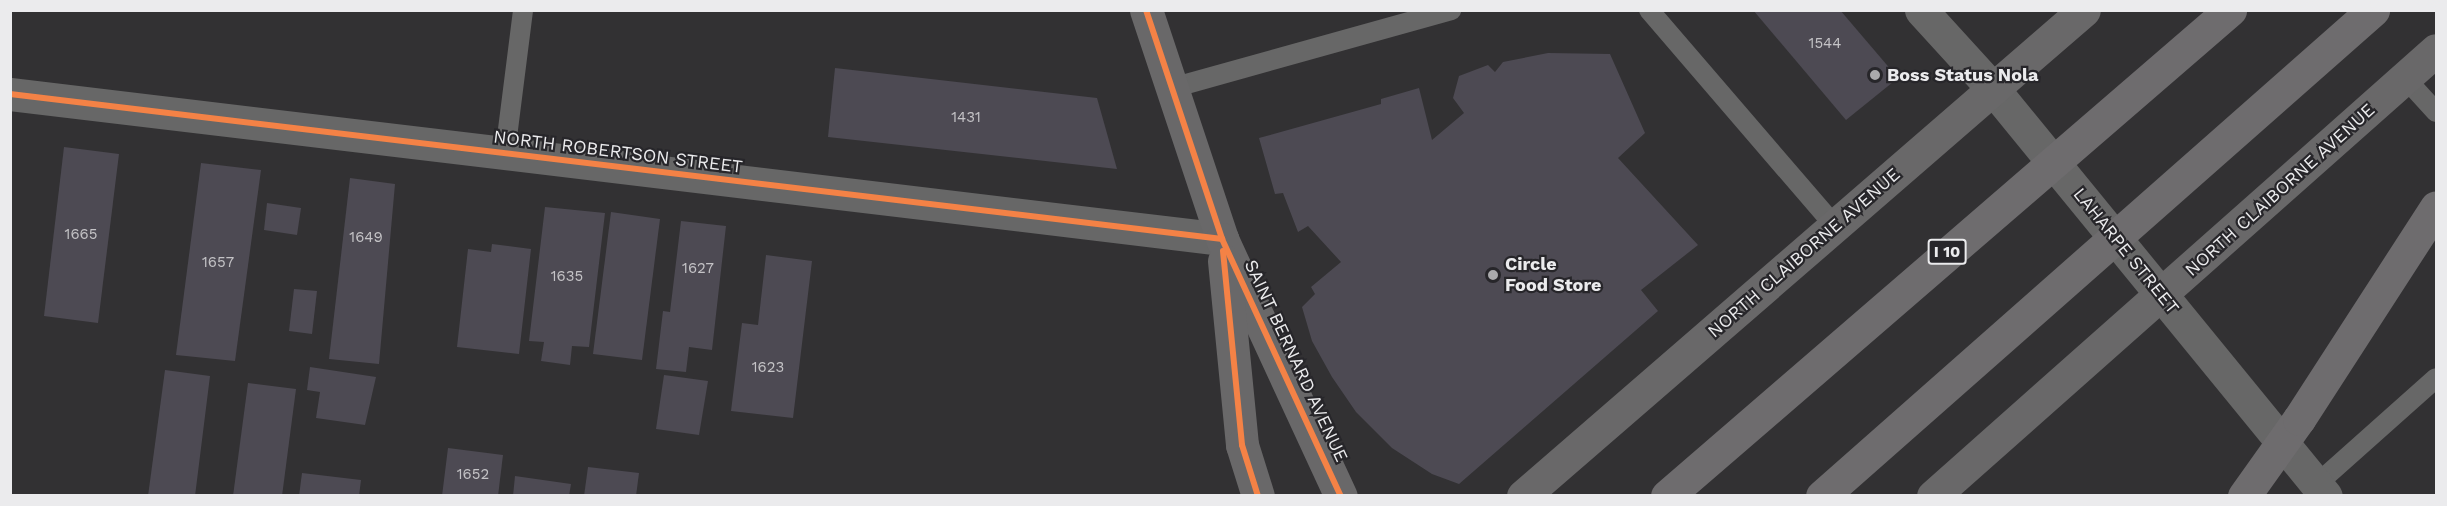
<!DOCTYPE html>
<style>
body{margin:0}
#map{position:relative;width:2447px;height:506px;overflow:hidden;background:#323133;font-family:"Work Sans",sans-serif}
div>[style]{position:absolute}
.building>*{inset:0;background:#4d4a53}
.lane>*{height:20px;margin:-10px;padding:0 10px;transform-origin:10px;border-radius:10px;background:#676767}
.street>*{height:33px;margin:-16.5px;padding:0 16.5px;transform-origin:16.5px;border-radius:16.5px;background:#676767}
.secondary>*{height:33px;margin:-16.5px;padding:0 16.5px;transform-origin:16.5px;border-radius:16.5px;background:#696869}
.highway-bridge>*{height:33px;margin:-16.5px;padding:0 16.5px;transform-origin:16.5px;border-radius:16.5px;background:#6e6c6e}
.cycleway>*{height:6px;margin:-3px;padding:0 3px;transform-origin:3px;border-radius:3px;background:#f48246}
.dots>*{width:16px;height:16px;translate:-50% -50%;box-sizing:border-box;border:3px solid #27262a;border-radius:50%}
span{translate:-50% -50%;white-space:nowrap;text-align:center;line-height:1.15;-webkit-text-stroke:4.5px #27262a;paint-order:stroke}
.number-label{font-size:15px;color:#c4c3c6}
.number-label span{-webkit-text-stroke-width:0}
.shield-label span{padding:2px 4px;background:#27262a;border:2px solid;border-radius:4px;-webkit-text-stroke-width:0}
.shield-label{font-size:16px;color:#ebebed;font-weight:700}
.poi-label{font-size:18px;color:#ebebed;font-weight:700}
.left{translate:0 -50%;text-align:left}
.street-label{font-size:18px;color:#ebebed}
.frame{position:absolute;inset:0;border:12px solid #ebebed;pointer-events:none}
</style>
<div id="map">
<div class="building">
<div style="clip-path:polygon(1753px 10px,1840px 10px,1898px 78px,1846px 120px)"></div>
<div style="clip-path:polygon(1548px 53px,1610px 54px,1645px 133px,1618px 158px,1698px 245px,1641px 290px,1658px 311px,1459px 484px,1432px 474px,1392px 448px,1356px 412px,1332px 377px,1312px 341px,1302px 307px,1315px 294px,1311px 287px,1341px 262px,1308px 226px,1298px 232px,1283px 193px,1275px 194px,1259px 138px,1381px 104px,1381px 99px,1419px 88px,1432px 140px,1464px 113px,1453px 98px,1459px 76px,1488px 65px,1495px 72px,1503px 62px)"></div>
<div style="clip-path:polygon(835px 68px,1097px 98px,1117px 169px,828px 137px)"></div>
<div style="clip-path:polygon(64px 147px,119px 154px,98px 323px,44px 316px)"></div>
<div style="clip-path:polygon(201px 163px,261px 170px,235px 361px,176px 355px)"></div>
<div style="clip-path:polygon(350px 178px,395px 184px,379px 364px,329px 359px)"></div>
<div style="clip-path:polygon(267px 203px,301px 208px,297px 235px,264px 230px)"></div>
<div style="clip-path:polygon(545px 207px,605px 213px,589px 347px,572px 346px,570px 365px,541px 361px,544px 342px,529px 341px)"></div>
<div style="clip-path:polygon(611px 212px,660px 219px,642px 360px,593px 354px)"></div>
<div style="clip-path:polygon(681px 221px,726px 226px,712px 350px,689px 347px,686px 372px,656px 369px,663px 311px,670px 312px)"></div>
<div style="clip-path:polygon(492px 244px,531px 249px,519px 354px,457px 347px,468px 249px,491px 252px)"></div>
<div style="clip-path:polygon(766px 255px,812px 261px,793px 418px,731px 411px,742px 323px,758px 325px)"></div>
<div style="clip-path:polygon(294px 289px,317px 291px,312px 334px,289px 331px)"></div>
<div style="clip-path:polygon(310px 367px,376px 377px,365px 425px,316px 418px,320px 392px,307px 390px)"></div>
<div style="clip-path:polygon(165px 370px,210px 376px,195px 496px,148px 496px)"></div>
<div style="clip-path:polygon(664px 375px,708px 381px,699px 435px,656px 429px)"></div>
<div style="clip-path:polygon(248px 383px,296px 389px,282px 496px,233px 496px)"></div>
<div style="clip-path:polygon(448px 448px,503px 455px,498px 496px,442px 496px)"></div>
<div style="clip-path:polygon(588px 467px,639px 473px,636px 496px,584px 496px)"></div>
<div style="clip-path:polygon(302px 473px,361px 480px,359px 496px,299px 496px)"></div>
<div style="clip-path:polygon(515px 476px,571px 484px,569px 496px,513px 496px)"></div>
</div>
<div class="lane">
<div style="left:1649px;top:10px;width:285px;rotate:49.3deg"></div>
<div style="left:2405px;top:78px;width:46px;rotate:47.6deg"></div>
<div style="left:1172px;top:88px;width:290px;rotate:-15.6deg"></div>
<div style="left:505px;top:153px;width:144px;rotate:-82.8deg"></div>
<div style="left:2317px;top:484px;width:159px;rotate:-41.7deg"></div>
</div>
<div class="street">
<div style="left:1921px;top:10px;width:108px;rotate:47.6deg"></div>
<div style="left:1994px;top:90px;width:524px;rotate:50.73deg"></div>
<div style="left:10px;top:94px;width:1221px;rotate:6.82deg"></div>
</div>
<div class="secondary">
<div style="left:1146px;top:10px;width:241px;rotate:71.6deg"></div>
<div style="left:1222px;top:239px;width:283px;rotate:65.2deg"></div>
<div style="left:1224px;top:261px;width:185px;rotate:84.4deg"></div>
<div style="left:1242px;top:445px;width:53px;rotate:72.6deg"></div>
<div style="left:1523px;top:496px;width:742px;rotate:-40.9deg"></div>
<div style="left:1933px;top:496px;width:672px;rotate:-41.56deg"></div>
</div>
<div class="highway-bridge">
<div style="left:1667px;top:496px;width:744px;rotate:-40.8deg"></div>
<div style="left:1822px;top:496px;width:735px;rotate:-41.41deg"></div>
<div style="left:2244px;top:496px;width:95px;rotate:-54.5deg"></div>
<div style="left:2299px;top:419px;width:252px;rotate:-57.1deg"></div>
</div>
<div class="cycleway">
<div style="left:1146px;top:10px;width:241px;rotate:71.6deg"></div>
<div style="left:1222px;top:239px;width:283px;rotate:65.2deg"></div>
<div style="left:10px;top:94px;width:1221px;rotate:6.82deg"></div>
<div style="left:1223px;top:251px;width:195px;rotate:84.4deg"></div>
<div style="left:1242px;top:445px;width:53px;rotate:72.6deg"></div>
</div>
<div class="dots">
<div style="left:1875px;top:75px;background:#aaaaac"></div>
<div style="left:1493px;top:275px;background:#aaaaac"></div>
</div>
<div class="number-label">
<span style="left:1825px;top:44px">1544</span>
<span style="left:966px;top:118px">1431</span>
<span style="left:81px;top:235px">1665</span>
<span style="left:366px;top:238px">1649</span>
<span style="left:218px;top:263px">1657</span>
<span style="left:698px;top:269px">1627</span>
<span style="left:567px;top:277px">1635</span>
<span style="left:768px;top:368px">1623</span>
<span style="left:473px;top:475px">1652</span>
</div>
<div class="shield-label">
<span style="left:1947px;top:252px">I 10</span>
</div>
<div class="poi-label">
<span class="left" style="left:1887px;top:75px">Boss Status Nola</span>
<span class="left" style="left:1505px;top:275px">Circle<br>Food Store</span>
</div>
<div class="street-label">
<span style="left:618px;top:152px;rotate:7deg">NORTH ROBERTSON STREET</span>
<span style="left:2280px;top:190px;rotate:-42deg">NORTH CLAIBORNE AVENUE</span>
<span style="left:2126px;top:251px;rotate:51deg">LAHARPE STREET</span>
<span style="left:1804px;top:253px;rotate:-41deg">NORTH CLAIBORNE AVENUE</span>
<span style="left:1296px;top:361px;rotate:65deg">SAINT BERNARD AVENUE</span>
</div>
<div class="frame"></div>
</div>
